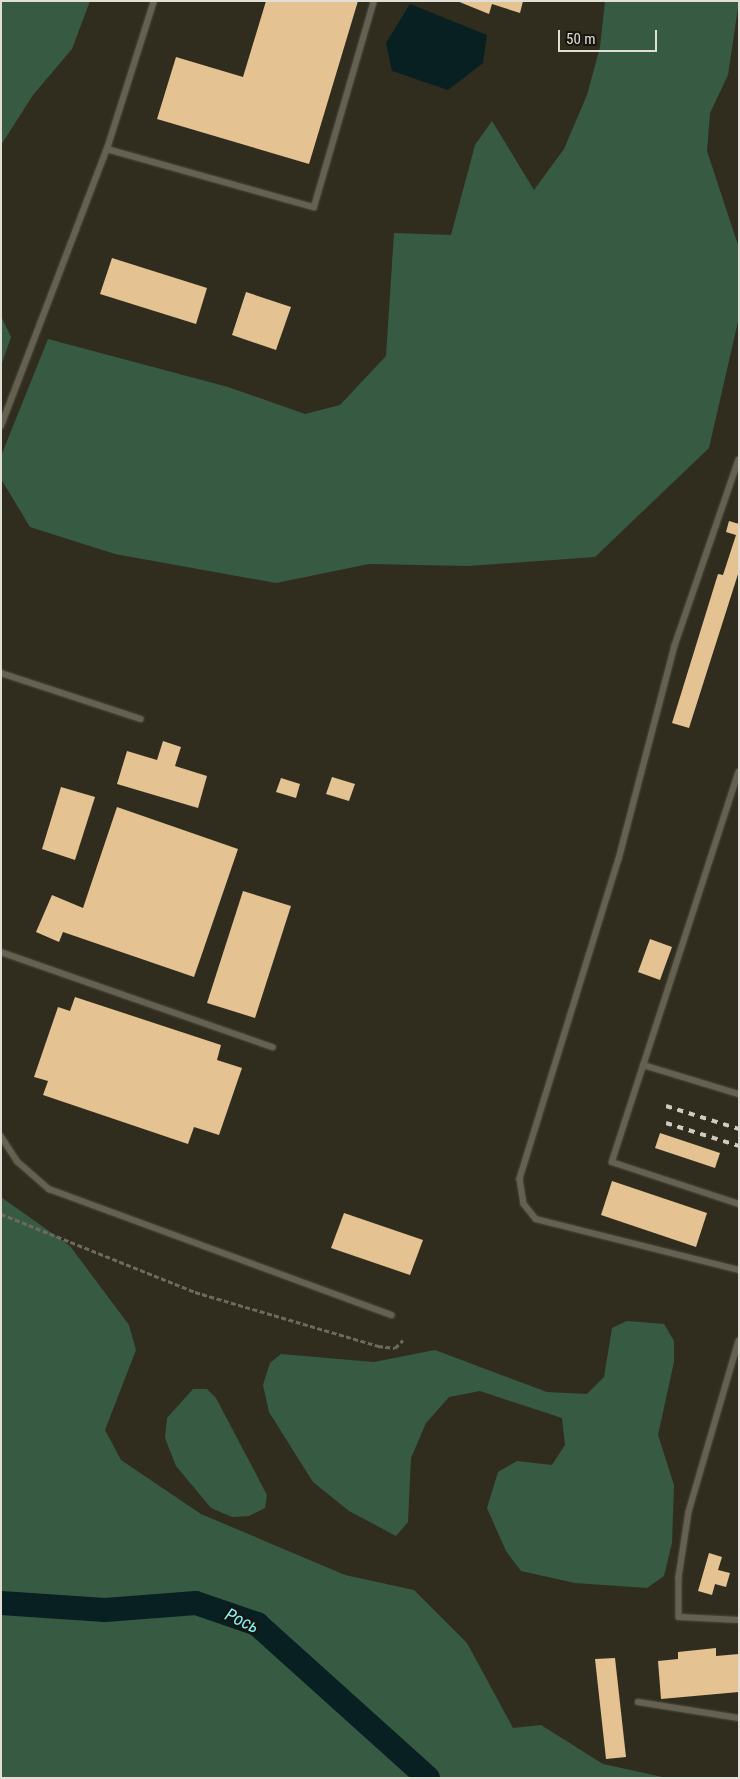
<!DOCTYPE html>
<meta charset="utf-8">
<style>
body{margin:0}
#map{position:relative;width:740px;height:1779px;overflow:hidden;background:#302d1f;font-family:"Roboto Condensed",sans-serif}
div>[style]{position:absolute}
.green>*{inset:0;background:#375a43}
.water>*{inset:0;background:#082021}
.river>*{height:24px;margin:-12px;padding:0 12px;transform-origin:12px;border-radius:12px;background:#082021}
.building>*{inset:0;background:#e4c292}
.path>*{height:2.5px;margin-top:-1.25px;transform-origin:0;background:repeating-linear-gradient(90deg,#6c6a5d 0 5px,transparent 0 7.5px)}
.roads{filter:drop-shadow(0 0 1px #4c493d) drop-shadow(0 0 1px #4c493d)}
.lane>*{height:5.5px;margin:-2.75px;padding:0 2.75px;transform-origin:2.75px;border-radius:2.75px;background:#646150}
.rail>*{height:4px;margin-top:-2px;transform-origin:0;background:repeating-linear-gradient(90deg,#cdcbc2 0 6px,transparent 0 12px)}
span{translate:-50% -50%;white-space:nowrap;text-align:center;line-height:1.15;-webkit-text-stroke:5px #17150f;paint-order:stroke}
.water-label{font-size:18px;color:#84f5f9;font-style:italic}
.frame{position:absolute;inset:0;border:2px solid #e0ded5;pointer-events:none}
.scale{position:absolute;left:558px;top:30px;width:99px;height:22px;box-sizing:border-box;border:2px solid #e0ded5;border-top:0;padding-left:6px;font-size:15px;line-height:18px;white-space:nowrap;color:#e0ded5;-webkit-text-stroke:4px #17150f;paint-order:stroke}
</style>
<div id="map">
<div class="green">
<div style="clip-path:polygon(1px 1px,90px 1px,72px 49px,33px 95px,1px 145px)"></div>
<div style="clip-path:polygon(605px 1px,739px 1px,728px 75px,710px 113px,707px 151px,739px 248px,739px 317px,709px 448px,595px 557px,468px 566px,369px 564px,276px 583px,115px 554px,30px 527px,1px 479px,1px 456px,48px 339px,228px 387px,305px 414px,340px 405px,386px 356px,394px 233px,451px 235px,475px 145px,492px 121px,534px 190px,564px 149px,587px 95px,600px 47px)"></div>
<div style="clip-path:polygon(1px 316px,11px 337px,1px 366px)"></div>
<div style="clip-path:polygon(1px 1197px,70px 1246px,129px 1325px,136px 1350px,105px 1430px,121px 1460px,201px 1514px,345px 1575px,414px 1590px,467px 1643px,513px 1728px,541px 1725px,603px 1764px,667px 1778px,1px 1778px)"></div>
<div style="clip-path:polygon(627px 1321px,664px 1324px,674px 1341px,674px 1362px,658px 1435px,674px 1485px,672px 1543px,664px 1576px,647px 1588px,575px 1583px,521px 1571px,506px 1551px,487px 1508px,498px 1472px,517px 1461px,552px 1465px,565px 1445px,562px 1418px,480px 1391px,449px 1397px,426px 1423px,411px 1458px,408px 1522px,396px 1536px,349px 1511px,313px 1482px,269px 1412px,263px 1385px,270px 1363px,281px 1354px,374px 1362px,435px 1350px,547px 1392px,587px 1394px,604px 1377px,612px 1328px)"></div>
<div style="clip-path:polygon(193px 1389px,207px 1389px,216px 1398px,267px 1495px,265px 1508px,249px 1516px,232px 1517px,211px 1508px,176px 1466px,165px 1438px,167px 1418px)"></div>
</div>
<div class="water">
<div style="clip-path:polygon(410px 4px,487px 35px,483px 63px,448px 90px,392px 71px,386px 43px)"></div>
</div>
<div class="river">
<div style="left:1px;top:1603px;width:104px;rotate:3.9deg"></div>
<div style="left:105px;top:1610px;width:91px;rotate:-4.4deg"></div>
<div style="left:196px;top:1603px;width:65px;rotate:19deg"></div>
<div style="left:257px;top:1624px;width:230px;rotate:42deg"></div>
</div>
<div class="building">
<div style="clip-path:polygon(266px 1px,358px 1px,309px 164px,157px 119px,176px 57px,243px 77px)"></div>
<div style="clip-path:polygon(457px 1px,523px 1px,520px 13px,492px 4px,489px 14px)"></div>
<div style="clip-path:polygon(112px 258px,207px 288px,196px 324px,100px 294px)"></div>
<div style="clip-path:polygon(246px 292px,291px 307px,276px 350px,232px 335px)"></div>
<div style="clip-path:polygon(729px 521px,739px 524px,739px 571px,689px 728px,672px 723px,718px 574px,723px 575px,736px 535px,726px 532px)"></div>
<div style="clip-path:polygon(163px 741px,181px 747px,175px 766px,207px 776px,198px 808px,117px 784px,127px 751px,157px 760px)"></div>
<div style="clip-path:polygon(332px 777px,355px 784px,349px 801px,326px 794px)"></div>
<div style="clip-path:polygon(281px 778px,300px 784px,296px 798px,276px 792px)"></div>
<div style="clip-path:polygon(61px 787px,95px 797px,75px 860px,42px 849px)"></div>
<div style="clip-path:polygon(117px 807px,238px 849px,194px 977px,63px 932px,59px 942px,36px 932px,52px 895px,83px 908px)"></div>
<div style="clip-path:polygon(243px 891px,291px 906px,255px 1018px,207px 1003px)"></div>
<div style="clip-path:polygon(650px 939px,672px 947px,660px 980px,638px 972px)"></div>
<div style="clip-path:polygon(75px 997px,221px 1045px,217px 1060px,242px 1068px,219px 1135px,194px 1127px,188px 1144px,43px 1095px,48px 1081px,34px 1077px,58px 1007px,70px 1011px)"></div>
<div style="clip-path:polygon(660px 1133px,720px 1153px,715px 1168px,655px 1148px)"></div>
<div style="clip-path:polygon(612px 1181px,707px 1213px,696px 1247px,601px 1215px)"></div>
<div style="clip-path:polygon(344px 1213px,423px 1240px,410px 1275px,331px 1248px)"></div>
<div style="clip-path:polygon(709px 1553px,722px 1557px,718px 1570px,730px 1573px,726px 1587px,715px 1584px,712px 1595px,698px 1591px)"></div>
<div style="clip-path:polygon(716px 1648px,716px 1656px,739px 1654px,739px 1692px,661px 1699px,658px 1661px,678px 1659px,678px 1652px)"></div>
<div style="clip-path:polygon(615px 1658px,626px 1757px,606px 1759px,595px 1659px)"></div>
</div>
<div class="path">
<div style="left:1px;top:1214px;width:209px;rotate:21.9deg"></div>
<div style="left:195px;top:1292px;width:191px;rotate:16.4deg"></div>
<div style="left:378px;top:1346px;width:17px;rotate:7deg"></div>
<div style="left:395px;top:1348px;width:11px;rotate:-45deg"></div>
</div>
<div class="roads">
<div class="lane">
<div style="left:107px;top:149px;width:215px;rotate:15.7deg"></div>
<div style="left:314px;top:207px;width:215px;rotate:-73.8deg"></div>
<div style="left:1px;top:426px;width:297px;rotate:-69.1deg"></div>
<div style="left:107px;top:149px;width:155px;rotate:-72.4deg"></div>
<div style="left:739px;top:460px;width:197px;rotate:109deg"></div>
<div style="left:675px;top:646px;width:220px;rotate:104.7deg"></div>
<div style="left:619px;top:859px;width:335px;rotate:107.2deg"></div>
<div style="left:520px;top:1179px;width:25px;rotate:81deg"></div>
<div style="left:524px;top:1204px;width:19px;rotate:51deg"></div>
<div style="left:536px;top:1219px;width:209px;rotate:14.1deg"></div>
<div style="left:1px;top:673px;width:147px;rotate:18.2deg"></div>
<div style="left:739px;top:772px;width:410px;rotate:108deg"></div>
<div style="left:612px;top:1162px;width:134px;rotate:18.3deg"></div>
<div style="left:1px;top:952px;width:288px;rotate:19.3deg"></div>
<div style="left:643px;top:1065px;width:100px;rotate:16.8deg"></div>
<div style="left:1px;top:1136px;width:30px;rotate:57deg"></div>
<div style="left:17px;top:1161px;width:43px;rotate:41.2deg"></div>
<div style="left:49px;top:1189px;width:365px;rotate:20.2deg"></div>
<div style="left:739px;top:1341px;width:178px;rotate:106.3deg"></div>
<div style="left:689px;top:1512px;width:66px;rotate:98.7deg"></div>
<div style="left:679px;top:1577px;width:40px;rotate:90deg"></div>
<div style="left:679px;top:1617px;width:60px;rotate:2.9deg"></div>
<div style="left:638px;top:1702px;width:102px;rotate:9deg"></div>
</div>
</div>
<div class="rail">
<div style="left:666px;top:1106px;width:77px;rotate:17.5deg"></div>
<div style="left:666px;top:1123px;width:77px;rotate:17.5deg"></div>
</div>
<div class="water-label">
<span style="left:242px;top:1621px;rotate:25deg">Рось</span>
</div>
<div class="frame"></div>
<div class="scale">50 m</div>
</div>
